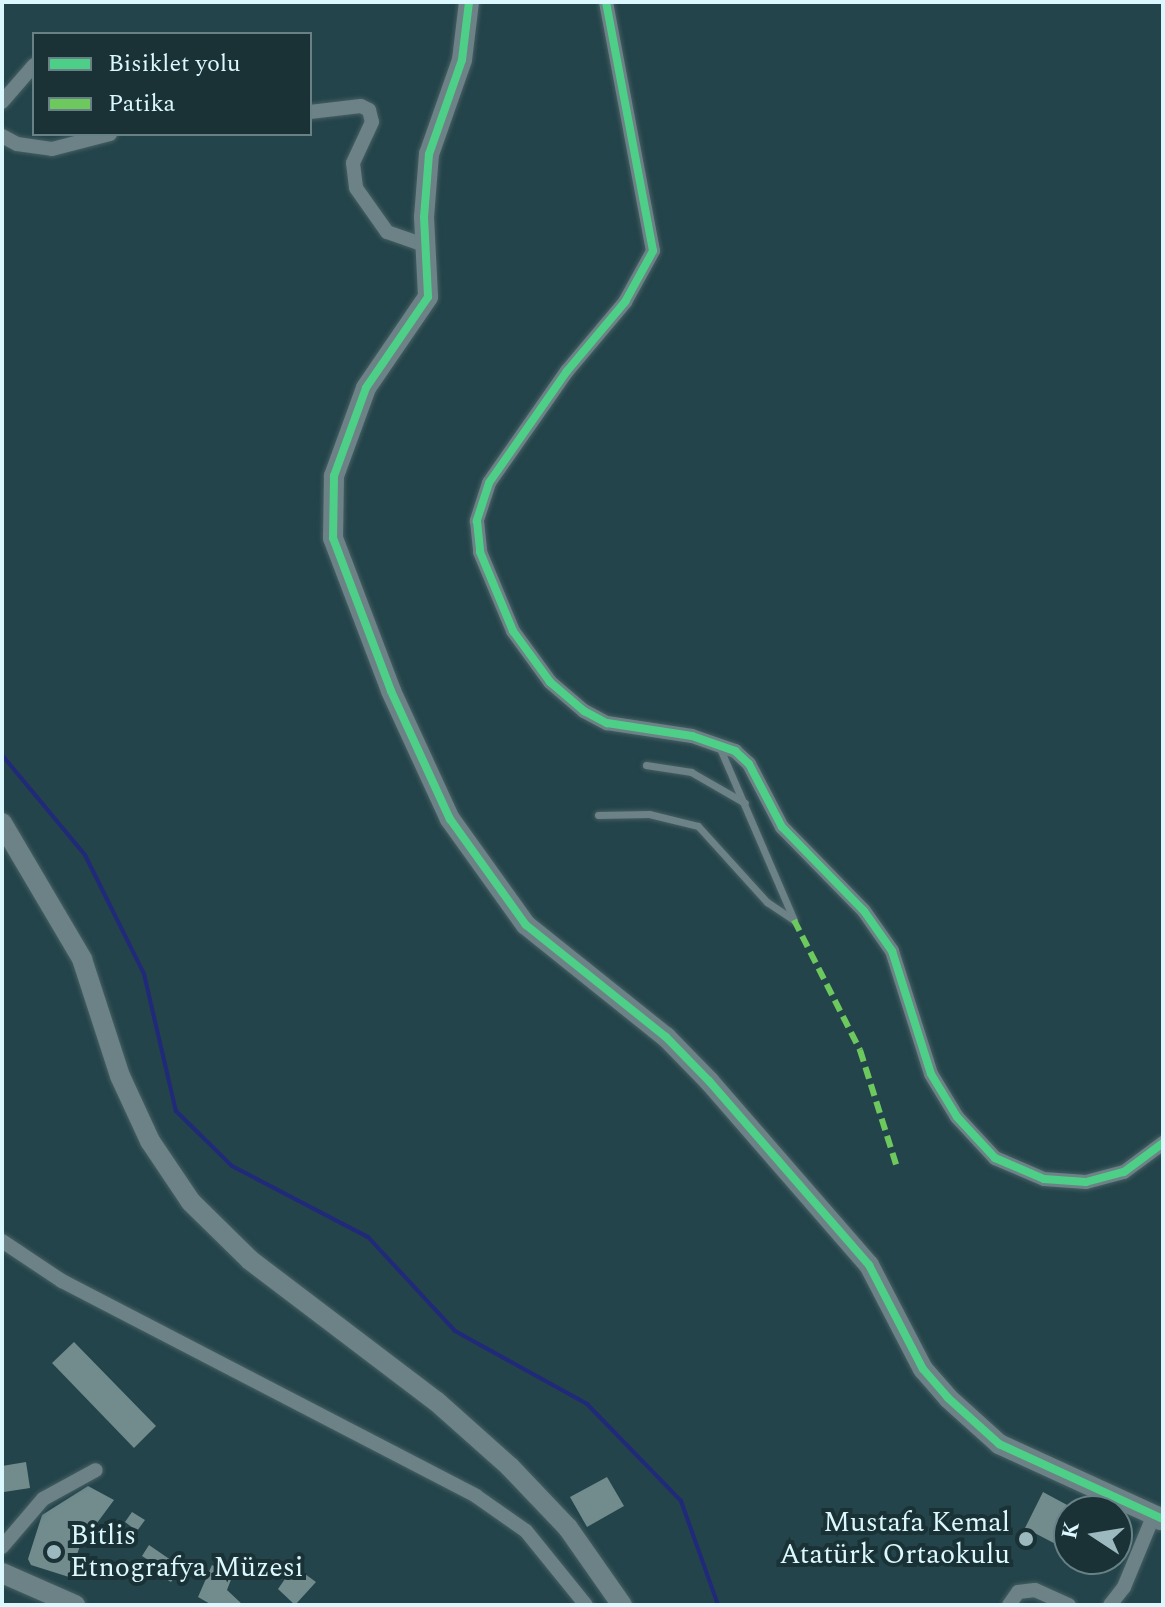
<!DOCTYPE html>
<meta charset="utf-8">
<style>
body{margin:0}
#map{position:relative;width:1165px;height:1607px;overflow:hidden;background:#23444a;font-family:Spectral,serif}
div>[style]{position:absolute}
.stream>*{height:4px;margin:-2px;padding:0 2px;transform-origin:2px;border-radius:2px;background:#21297a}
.building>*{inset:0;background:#728c8e}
.roads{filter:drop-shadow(0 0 2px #465f64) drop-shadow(0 0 2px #465f64)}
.lane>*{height:7px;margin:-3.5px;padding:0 3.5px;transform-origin:3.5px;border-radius:3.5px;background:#6c8286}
.street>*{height:14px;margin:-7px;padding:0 7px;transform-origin:7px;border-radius:7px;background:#6c8286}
.secondary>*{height:20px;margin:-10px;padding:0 10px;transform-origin:10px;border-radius:10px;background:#6c8286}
.quiet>*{height:6px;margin-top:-3px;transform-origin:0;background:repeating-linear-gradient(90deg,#6dc95d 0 12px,transparent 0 18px)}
.cycleway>*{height:8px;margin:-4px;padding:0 4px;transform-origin:4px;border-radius:4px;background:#4dcf88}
.dots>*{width:22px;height:22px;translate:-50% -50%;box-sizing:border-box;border:4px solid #1a3136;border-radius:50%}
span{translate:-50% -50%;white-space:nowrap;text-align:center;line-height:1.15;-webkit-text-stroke:8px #1a3136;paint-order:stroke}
.poi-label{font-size:28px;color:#dbf8fe}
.right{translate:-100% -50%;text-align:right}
.left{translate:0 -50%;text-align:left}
.frame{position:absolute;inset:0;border:4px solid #dbf8fe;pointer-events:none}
.legend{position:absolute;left:32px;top:32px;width:280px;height:104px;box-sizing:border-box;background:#1a3136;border:2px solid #678186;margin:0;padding:10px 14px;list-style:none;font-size:24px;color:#dbf8fe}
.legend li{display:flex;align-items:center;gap:16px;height:40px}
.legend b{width:40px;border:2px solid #678186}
.north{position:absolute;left:1053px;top:1495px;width:80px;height:80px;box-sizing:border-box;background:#1a3136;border:2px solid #678186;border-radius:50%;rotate:282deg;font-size:22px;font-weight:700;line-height:32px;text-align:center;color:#dbf8fe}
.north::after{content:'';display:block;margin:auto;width:28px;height:36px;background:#9bb9bf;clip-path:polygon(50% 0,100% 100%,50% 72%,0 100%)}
</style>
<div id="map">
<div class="stream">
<div style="left:2px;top:755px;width:130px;rotate:50.3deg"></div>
<div style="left:85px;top:855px;width:133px;rotate:63.6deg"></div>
<div style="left:144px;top:974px;width:141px;rotate:76.9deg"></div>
<div style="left:176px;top:1111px;width:78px;rotate:44.5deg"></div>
<div style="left:232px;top:1166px;width:153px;rotate:27.6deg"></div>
<div style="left:368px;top:1237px;width:128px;rotate:47.2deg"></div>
<div style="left:455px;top:1331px;width:151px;rotate:28.9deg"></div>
<div style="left:587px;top:1404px;width:135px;rotate:45.9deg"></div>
<div style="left:681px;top:1501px;width:110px;rotate:70.4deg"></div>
</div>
<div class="building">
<div style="clip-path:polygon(74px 1342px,156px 1426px,134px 1448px,52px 1363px)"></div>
<div style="clip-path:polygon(26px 1462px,30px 1488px,4px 1492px,2px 1466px)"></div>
<div style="clip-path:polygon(607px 1477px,624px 1506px,587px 1527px,570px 1497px)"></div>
<div style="clip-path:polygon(88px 1486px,114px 1500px,80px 1546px,69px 1577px,31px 1565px,28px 1559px,42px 1515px)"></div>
<div style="clip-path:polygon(1043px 1492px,1069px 1506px,1069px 1551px,1025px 1528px)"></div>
<div style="clip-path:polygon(132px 1512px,145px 1520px,137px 1531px,125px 1522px)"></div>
<div style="clip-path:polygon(149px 1545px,181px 1567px,171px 1582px,161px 1576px,165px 1571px,142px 1556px)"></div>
<div style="clip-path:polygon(212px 1565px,232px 1577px,227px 1590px,243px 1605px,212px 1605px,198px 1597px)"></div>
<div style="clip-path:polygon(294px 1566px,316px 1582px,295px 1605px,278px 1589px)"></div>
</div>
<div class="roads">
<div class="lane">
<div style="left:719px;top:746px;width:189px;rotate:66.7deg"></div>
<div style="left:646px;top:765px;width:46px;rotate:8.8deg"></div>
<div style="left:691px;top:772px;width:62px;rotate:29.9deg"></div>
<div style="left:598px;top:815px;width:51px;rotate:-1.1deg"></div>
<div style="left:649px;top:814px;width:50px;rotate:13.8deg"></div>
<div style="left:698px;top:826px;width:103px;rotate:47.8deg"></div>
<div style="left:767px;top:902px;width:32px;rotate:34deg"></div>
</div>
<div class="street">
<div style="left:606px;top:2px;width:253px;rotate:79.3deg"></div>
<div style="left:653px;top:251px;width:58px;rotate:118.8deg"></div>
<div style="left:625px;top:302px;width:90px;rotate:130deg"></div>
<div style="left:567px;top:371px;width:136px;rotate:124.9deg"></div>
<div style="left:489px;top:483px;width:40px;rotate:108deg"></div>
<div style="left:477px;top:521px;width:31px;rotate:84deg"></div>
<div style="left:480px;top:552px;width:86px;rotate:67.3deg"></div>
<div style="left:513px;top:631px;width:63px;rotate:54deg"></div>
<div style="left:550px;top:682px;width:45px;rotate:40.5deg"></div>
<div style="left:584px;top:711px;width:26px;rotate:28deg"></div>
<div style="left:607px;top:723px;width:86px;rotate:8.7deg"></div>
<div style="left:692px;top:736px;width:46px;rotate:19.2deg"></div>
<div style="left:735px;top:751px;width:19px;rotate:43deg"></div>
<div style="left:749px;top:764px;width:71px;rotate:62.4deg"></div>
<div style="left:782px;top:827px;width:117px;rotate:45.7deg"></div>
<div style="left:864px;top:911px;width:49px;rotate:55deg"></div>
<div style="left:892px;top:951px;width:129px;rotate:72.4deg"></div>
<div style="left:931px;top:1074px;width:50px;rotate:58.8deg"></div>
<div style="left:957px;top:1117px;width:56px;rotate:47.2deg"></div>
<div style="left:995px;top:1158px;width:53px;rotate:23.2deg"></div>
<div style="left:1044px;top:1179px;width:42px;rotate:4.1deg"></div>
<div style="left:1086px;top:1182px;width:39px;rotate:-15deg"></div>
<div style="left:1124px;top:1172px;width:49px;rotate:-36.6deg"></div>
<div style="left:2px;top:102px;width:49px;rotate:-49.1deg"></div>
<div style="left:310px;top:112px;width:51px;rotate:-6.7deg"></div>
<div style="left:361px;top:106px;width:9px;rotate:27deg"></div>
<div style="left:369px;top:110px;width:12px;rotate:76deg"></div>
<div style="left:372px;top:122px;width:45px;rotate:114.9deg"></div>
<div style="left:353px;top:163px;width:25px;rotate:83deg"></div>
<div style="left:356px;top:188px;width:54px;rotate:54.8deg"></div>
<div style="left:387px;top:232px;width:42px;rotate:19.3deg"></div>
<div style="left:2px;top:136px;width:17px;rotate:28deg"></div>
<div style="left:17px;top:144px;width:35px;rotate:8deg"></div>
<div style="left:52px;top:149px;width:60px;rotate:-14.5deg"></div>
<div style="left:2px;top:1241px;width:72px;rotate:33.7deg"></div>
<div style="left:62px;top:1281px;width:466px;rotate:27.4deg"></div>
<div style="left:476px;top:1496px;width:61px;rotate:35deg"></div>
<div style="left:526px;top:1531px;width:95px;rotate:51deg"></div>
<div style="left:2px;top:1547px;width:63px;rotate:-49.5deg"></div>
<div style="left:43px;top:1499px;width:60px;rotate:-28.7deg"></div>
<div style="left:1009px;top:1605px;width:16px;rotate:-55deg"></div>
<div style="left:1018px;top:1592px;width:17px;rotate:-7deg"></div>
<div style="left:1035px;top:1590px;width:37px;rotate:24deg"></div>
<div style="left:1110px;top:1605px;width:23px;rotate:-52deg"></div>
<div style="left:1124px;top:1587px;width:76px;rotate:-67.5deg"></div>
<div style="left:1153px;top:1517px;width:9px;rotate:41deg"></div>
</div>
<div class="secondary">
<div style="left:469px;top:2px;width:58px;rotate:96.9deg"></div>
<div style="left:462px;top:60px;width:100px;rotate:109.3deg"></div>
<div style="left:429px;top:154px;width:63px;rotate:94.5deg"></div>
<div style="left:424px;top:217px;width:80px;rotate:87.1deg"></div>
<div style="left:428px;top:297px;width:110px;rotate:124.3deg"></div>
<div style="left:366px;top:388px;width:94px;rotate:110deg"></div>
<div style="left:334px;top:476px;width:62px;rotate:90.9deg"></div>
<div style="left:333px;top:538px;width:164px;rotate:69.2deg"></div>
<div style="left:391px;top:691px;width:141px;rotate:65.3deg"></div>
<div style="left:450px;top:819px;width:130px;rotate:54.4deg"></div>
<div style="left:526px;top:925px;width:179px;rotate:38.7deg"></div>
<div style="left:666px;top:1037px;width:62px;rotate:45.7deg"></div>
<div style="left:709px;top:1081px;width:244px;rotate:49deg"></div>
<div style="left:869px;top:1265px;width:117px;rotate:62.6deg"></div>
<div style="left:923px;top:1369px;width:38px;rotate:49deg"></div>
<div style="left:948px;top:1398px;width:69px;rotate:42deg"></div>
<div style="left:999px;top:1444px;width:180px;rotate:24.6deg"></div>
<div style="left:2px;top:823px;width:158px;rotate:59.5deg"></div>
<div style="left:82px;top:959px;width:123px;rotate:72deg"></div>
<div style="left:120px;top:1076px;width:72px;rotate:65.2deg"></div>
<div style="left:150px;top:1141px;width:73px;rotate:56.1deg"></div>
<div style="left:191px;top:1202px;width:83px;rotate:44.5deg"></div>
<div style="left:250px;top:1260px;width:233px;rotate:37.2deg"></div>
<div style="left:436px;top:1401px;width:99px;rotate:41.7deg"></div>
<div style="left:510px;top:1467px;width:84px;rotate:46.4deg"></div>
<div style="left:568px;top:1528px;width:94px;rotate:55deg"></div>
<div style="left:2px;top:1573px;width:80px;rotate:23.7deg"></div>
</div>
</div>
<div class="quiet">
<div style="left:794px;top:920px;width:146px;rotate:63.1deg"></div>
<div style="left:860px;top:1050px;width:123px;rotate:72.5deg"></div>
</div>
<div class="cycleway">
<div style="left:469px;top:2px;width:58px;rotate:96.9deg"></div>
<div style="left:462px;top:60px;width:100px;rotate:109.3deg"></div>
<div style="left:429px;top:154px;width:63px;rotate:94.5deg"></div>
<div style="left:424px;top:217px;width:80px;rotate:87.1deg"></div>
<div style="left:428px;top:297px;width:110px;rotate:124.3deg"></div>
<div style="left:366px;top:388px;width:94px;rotate:110deg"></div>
<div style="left:334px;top:476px;width:62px;rotate:90.9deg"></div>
<div style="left:333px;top:538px;width:164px;rotate:69.2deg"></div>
<div style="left:391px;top:691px;width:141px;rotate:65.3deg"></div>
<div style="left:450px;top:819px;width:130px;rotate:54.4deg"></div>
<div style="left:526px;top:925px;width:179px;rotate:38.7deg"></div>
<div style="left:666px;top:1037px;width:62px;rotate:45.7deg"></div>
<div style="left:709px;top:1081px;width:244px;rotate:49deg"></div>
<div style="left:869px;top:1265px;width:117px;rotate:62.6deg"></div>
<div style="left:923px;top:1369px;width:38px;rotate:49deg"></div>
<div style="left:948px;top:1398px;width:69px;rotate:42deg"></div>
<div style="left:999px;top:1444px;width:180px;rotate:24.6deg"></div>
<div style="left:606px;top:2px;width:253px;rotate:79.3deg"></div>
<div style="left:653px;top:251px;width:58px;rotate:118.8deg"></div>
<div style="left:625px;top:302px;width:90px;rotate:130deg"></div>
<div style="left:567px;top:371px;width:136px;rotate:124.9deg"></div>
<div style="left:489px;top:483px;width:40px;rotate:108deg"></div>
<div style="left:477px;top:521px;width:31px;rotate:84deg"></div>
<div style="left:480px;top:552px;width:86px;rotate:67.3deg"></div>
<div style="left:513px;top:631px;width:63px;rotate:54deg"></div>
<div style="left:550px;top:682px;width:45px;rotate:40.5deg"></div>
<div style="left:584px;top:711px;width:26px;rotate:28deg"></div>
<div style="left:607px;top:723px;width:86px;rotate:8.7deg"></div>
<div style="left:692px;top:736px;width:46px;rotate:19.2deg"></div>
<div style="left:735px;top:751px;width:19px;rotate:43deg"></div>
<div style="left:749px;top:764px;width:71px;rotate:62.4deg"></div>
<div style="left:782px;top:827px;width:117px;rotate:45.7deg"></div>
<div style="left:864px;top:911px;width:49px;rotate:55deg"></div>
<div style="left:892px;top:951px;width:129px;rotate:72.4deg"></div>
<div style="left:931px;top:1074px;width:50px;rotate:58.8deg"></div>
<div style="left:957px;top:1117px;width:56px;rotate:47.2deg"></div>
<div style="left:995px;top:1158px;width:53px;rotate:23.2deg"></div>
<div style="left:1044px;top:1179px;width:42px;rotate:4.1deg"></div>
<div style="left:1086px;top:1182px;width:39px;rotate:-15deg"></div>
<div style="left:1124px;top:1172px;width:49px;rotate:-36.6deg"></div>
</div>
<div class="dots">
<div style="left:1026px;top:1539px;background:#9bb9bf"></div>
<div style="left:54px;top:1552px;background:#9bb9bf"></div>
</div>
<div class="poi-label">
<span class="right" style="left:1010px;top:1539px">Mustafa Kemal<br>Atatürk Ortaokulu</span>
<span class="left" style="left:70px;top:1552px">Bitlis<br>Etnografya Müzesi</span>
</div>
<div class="frame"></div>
<ul class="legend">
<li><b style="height:10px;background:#4dcf88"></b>Bisiklet yolu</li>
<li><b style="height:10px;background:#6dc95d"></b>Patika</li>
</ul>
<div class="north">K</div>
</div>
